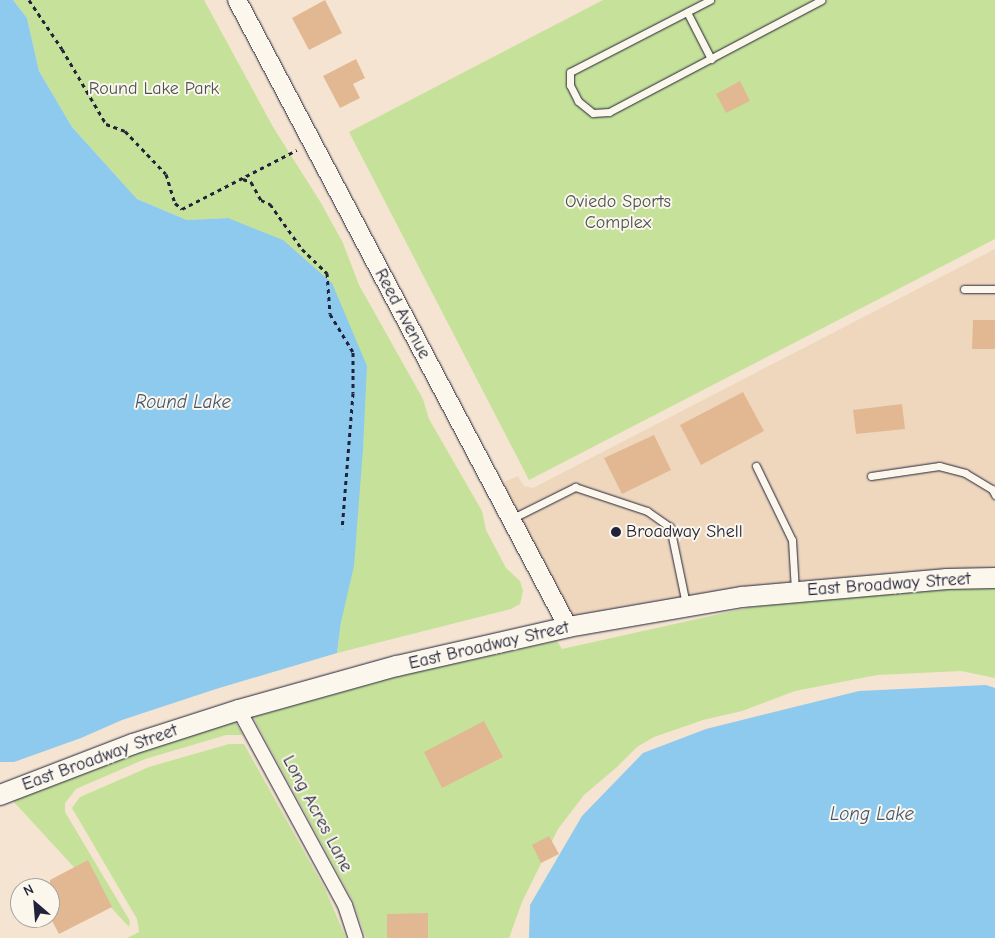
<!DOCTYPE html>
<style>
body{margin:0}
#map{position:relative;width:995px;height:938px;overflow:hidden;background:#f4e4d1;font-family:"Comic Neue",sans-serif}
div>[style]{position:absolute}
.built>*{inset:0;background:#efd7be}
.green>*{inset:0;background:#c6e29a}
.water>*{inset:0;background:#8ecaee}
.building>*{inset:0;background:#e2b892}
.path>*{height:3px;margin-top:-1.5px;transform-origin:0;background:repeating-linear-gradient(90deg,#22223b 0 4px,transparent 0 8px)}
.roads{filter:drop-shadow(0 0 1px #22223b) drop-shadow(0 0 1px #22223b)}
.service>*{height:7px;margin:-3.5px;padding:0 3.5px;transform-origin:3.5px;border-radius:3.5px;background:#fbf7ec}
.minor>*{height:14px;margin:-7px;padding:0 7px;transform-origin:7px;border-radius:7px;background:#fbf7ec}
.tertiary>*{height:18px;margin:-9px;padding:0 9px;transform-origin:9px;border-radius:9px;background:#fbf7ec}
.secondary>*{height:20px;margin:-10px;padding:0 10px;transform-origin:10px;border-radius:10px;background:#fbf7ec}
.dots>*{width:14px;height:14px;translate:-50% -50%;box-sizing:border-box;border:2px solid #fbf7ec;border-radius:50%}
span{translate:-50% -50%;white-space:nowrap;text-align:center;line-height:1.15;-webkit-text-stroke:4px #fbf7ec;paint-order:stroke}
.park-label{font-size:18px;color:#4b5253}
.street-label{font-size:18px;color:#22223b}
.poi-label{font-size:18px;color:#22223b}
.left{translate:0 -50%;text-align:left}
.water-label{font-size:19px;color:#425471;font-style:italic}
.north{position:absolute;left:10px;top:878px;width:50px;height:50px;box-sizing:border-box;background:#fbf7ec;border:1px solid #a4a2a5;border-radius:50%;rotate:333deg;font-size:14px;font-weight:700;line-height:20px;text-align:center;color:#22223b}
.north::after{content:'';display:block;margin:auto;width:18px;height:22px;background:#22223b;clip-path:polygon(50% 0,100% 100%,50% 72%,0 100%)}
</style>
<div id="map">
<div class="built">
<div style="clip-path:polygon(995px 249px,995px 568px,946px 569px,740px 587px,572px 616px,502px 483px,518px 476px,524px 486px,533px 488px)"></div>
</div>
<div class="green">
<div style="clip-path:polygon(13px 0,204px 0,273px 127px,321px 203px,343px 243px,359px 285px,423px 399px,429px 419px,482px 511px,486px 530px,506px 568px,520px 581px,523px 591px,520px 604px,511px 609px,337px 653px,341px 622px,228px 218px,187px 220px,137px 199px,72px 127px,39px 71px,27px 18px)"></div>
<div style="clip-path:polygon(603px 0,995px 0,995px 239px,529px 480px,349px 132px)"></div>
<div style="clip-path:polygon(995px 588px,995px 678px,961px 671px,877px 675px,795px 691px,742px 711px,703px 720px,654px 737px,637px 747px,617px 767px,584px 795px,558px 829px,522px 902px,509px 938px,366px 938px,353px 901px,253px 717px,400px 676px,557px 641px,562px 649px,751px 607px,949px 589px)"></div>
<div style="clip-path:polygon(235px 722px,243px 735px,226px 735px,145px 759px,76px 789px,65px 803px,65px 812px,130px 921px,129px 927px,13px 801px,136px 754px)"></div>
<div style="clip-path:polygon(229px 744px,244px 744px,325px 889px,346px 938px,127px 938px,139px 932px,137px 919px,72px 808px,80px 797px,149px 767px)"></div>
</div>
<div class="water">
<div style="clip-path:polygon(0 0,13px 0,27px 18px,39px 71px,72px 127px,137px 199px,187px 220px,228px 218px,283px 240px,332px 283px,367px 366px,363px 449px,354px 566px,341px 622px,337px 653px,216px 689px,122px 720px,81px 738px,14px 762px,0 762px)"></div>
<div style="clip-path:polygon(986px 685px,995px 688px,995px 938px,529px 938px,530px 905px,582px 816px,643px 753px,706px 729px,859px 691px)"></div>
</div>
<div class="building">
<div style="clip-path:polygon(325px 0,342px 33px,309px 50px,292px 18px)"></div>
<div style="clip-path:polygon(356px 59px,365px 78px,353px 84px,360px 98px,340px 108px,323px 76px)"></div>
<div style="clip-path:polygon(740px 81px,750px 101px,726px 113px,716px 94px)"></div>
<div style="clip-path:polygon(973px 320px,995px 320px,995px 349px,972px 349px)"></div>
<div style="clip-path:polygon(743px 392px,764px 431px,701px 465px,680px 425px)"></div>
<div style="clip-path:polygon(902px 404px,905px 429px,856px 434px,853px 410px)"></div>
<div style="clip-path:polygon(654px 435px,671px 470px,622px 494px,604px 458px)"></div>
<div style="clip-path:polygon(484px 721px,503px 757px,442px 788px,424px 752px)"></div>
<div style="clip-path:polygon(549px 836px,559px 854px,541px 863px,532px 845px)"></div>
<div style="clip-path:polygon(88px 860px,112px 907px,59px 934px,50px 917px,50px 880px)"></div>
<div style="clip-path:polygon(428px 913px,428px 938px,387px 938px,387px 914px)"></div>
</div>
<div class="path">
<div style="left:29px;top:0;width:59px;rotate:56deg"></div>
<div style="left:62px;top:49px;width:87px;rotate:59.6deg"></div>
<div style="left:106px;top:124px;width:20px;rotate:20deg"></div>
<div style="left:125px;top:131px;width:59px;rotate:46.4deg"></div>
<div style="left:166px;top:174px;width:30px;rotate:73deg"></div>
<div style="left:175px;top:203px;width:9px;rotate:41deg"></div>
<div style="left:182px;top:209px;width:129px;rotate:-27.2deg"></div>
<div style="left:243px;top:179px;width:9px;rotate:21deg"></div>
<div style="left:251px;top:182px;width:21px;rotate:61deg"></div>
<div style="left:261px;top:200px;width:10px;rotate:24deg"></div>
<div style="left:270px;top:204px;width:55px;rotate:54.6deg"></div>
<div style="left:302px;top:249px;width:35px;rotate:44deg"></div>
<div style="left:327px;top:273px;width:41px;rotate:85.8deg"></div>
<div style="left:330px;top:314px;width:44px;rotate:58.8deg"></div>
<div style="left:353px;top:352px;width:41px;rotate:90deg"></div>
<div style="left:353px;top:393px;width:136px;rotate:94.6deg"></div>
</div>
<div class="roads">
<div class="service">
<div style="left:710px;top:0;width:157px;rotate:152.8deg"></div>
<div style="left:570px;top:72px;width:13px;rotate:90deg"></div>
<div style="left:570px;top:85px;width:18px;rotate:63deg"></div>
<div style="left:578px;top:101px;width:19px;rotate:39deg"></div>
<div style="left:593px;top:113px;width:16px;rotate:-4deg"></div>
<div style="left:609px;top:112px;width:240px;rotate:-27.8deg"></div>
<div style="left:687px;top:12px;width:53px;rotate:62.9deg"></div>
<div style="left:964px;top:289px;width:31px"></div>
<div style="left:756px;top:466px;width:82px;rotate:64.1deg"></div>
<div style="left:792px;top:540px;width:50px;rotate:86.6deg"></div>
<div style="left:871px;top:476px;width:69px;rotate:-8.4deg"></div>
<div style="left:939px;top:466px;width:27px;rotate:15deg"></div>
<div style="left:965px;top:473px;width:31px;rotate:31deg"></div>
<div style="left:992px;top:489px;width:7px;rotate:63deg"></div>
<div style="left:511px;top:519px;width:72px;rotate:-26.6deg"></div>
<div style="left:575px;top:487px;width:76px;rotate:18.4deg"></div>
<div style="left:647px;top:511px;width:28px;rotate:35deg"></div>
<div style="left:670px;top:527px;width:79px;rotate:78.3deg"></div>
</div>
<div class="minor">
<div style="left:239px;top:710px;width:222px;rotate:61.5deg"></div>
<div style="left:345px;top:905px;width:35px;rotate:72deg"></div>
</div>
<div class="tertiary">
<div style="left:237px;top:0;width:709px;rotate:62.17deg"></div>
</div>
<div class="secondary">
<div style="left:0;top:795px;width:142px;rotate:-21deg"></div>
<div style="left:133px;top:744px;width:111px;rotate:-17.8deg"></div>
<div style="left:239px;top:710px;width:164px;rotate:-15.6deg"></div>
<div style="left:397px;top:666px;width:175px;rotate:-12.8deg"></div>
<div style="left:568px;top:627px;width:177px;rotate:-9.8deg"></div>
<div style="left:742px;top:597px;width:206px;rotate:-5deg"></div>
<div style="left:947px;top:579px;width:48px;rotate:-1.2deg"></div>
</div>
</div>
<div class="dots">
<div style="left:616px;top:532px;background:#22223b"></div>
</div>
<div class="park-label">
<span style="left:154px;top:89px">Round Lake Park</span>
<span style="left:618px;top:213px">Oviedo Sports<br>Complex</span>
</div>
<div class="street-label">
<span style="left:402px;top:314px;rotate:62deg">Reed Avenue</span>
<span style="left:889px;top:585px;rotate:-4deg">East Broadway Street</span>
<span style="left:489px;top:646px;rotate:-13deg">East Broadway Street</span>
<span style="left:100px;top:758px;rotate:-20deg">East Broadway Street</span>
<span style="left:317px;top:814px;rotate:62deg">Long Acres Lane</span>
</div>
<div class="poi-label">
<span class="left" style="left:626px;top:532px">Broadway Shell</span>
</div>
<div class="water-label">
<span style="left:183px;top:403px">Round Lake</span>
<span style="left:872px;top:815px">Long Lake</span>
</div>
<div class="north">N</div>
</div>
